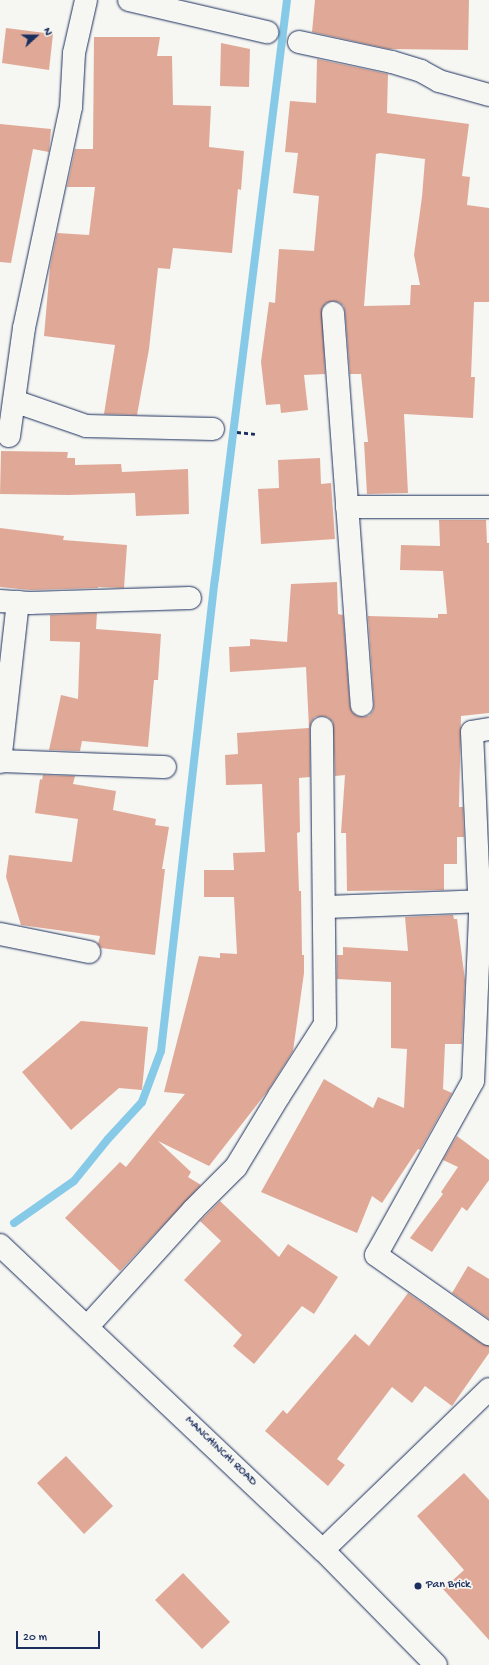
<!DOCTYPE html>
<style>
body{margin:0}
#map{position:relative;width:489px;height:1665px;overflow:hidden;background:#f6f6f2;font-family:"Gochi Hand",sans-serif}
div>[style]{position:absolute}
.stream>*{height:8px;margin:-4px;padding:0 4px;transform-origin:4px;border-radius:4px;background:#87cae8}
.building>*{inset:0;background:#e0a997}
.path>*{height:2.5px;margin-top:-1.25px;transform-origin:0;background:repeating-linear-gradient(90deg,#1b2f5e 0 4px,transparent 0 7px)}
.roads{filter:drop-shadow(0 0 1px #1b2f5e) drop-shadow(0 0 1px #1b2f5e)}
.minor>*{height:22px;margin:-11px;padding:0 11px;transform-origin:11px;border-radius:11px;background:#f6f6f2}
.major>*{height:22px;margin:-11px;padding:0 11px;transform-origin:11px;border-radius:11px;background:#f6f6f2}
.dots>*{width:11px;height:11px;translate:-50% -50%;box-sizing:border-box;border:2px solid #f6f6f2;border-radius:50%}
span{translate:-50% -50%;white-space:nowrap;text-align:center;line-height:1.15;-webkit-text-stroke:3.5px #f6f6f2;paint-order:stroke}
.street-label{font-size:12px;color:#1b2f5e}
.poi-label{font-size:12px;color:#1b2f5e}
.left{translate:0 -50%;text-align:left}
.north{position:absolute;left:16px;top:16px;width:40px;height:40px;-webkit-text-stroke:3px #f6f6f2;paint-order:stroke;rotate:69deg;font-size:11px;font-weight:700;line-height:16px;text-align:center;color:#1b2f5e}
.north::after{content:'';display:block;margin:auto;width:14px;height:18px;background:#1b2f5e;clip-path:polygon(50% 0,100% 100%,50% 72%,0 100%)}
.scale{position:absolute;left:16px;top:1631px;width:84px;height:18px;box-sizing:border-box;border:2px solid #1b2f5e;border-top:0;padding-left:5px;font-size:12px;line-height:14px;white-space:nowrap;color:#1b2f5e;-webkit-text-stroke:3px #f6f6f2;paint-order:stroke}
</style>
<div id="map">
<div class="stream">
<div style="left:14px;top:1223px;width:73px;rotate:-35deg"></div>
<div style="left:74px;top:1181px;width:54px;rotate:-51deg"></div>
<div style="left:108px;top:1139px;width:50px;rotate:-47.4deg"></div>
<div style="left:142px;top:1102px;width:54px;rotate:-69.6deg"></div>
<div style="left:161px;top:1051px;width:475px;rotate:-83.5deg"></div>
<div style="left:215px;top:579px;width:583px;rotate:-82.91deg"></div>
</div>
<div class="building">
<div style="clip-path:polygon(315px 0,469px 0,468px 50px,389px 49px,312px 32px)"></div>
<div style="clip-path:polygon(6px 28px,53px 34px,49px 70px,2px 63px)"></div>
<div style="clip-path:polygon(94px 37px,160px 37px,157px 56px,172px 56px,173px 105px,211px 106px,209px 147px,244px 151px,241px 190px,238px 189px,232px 253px,173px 248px,170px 269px,158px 268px,149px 349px,137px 415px,104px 414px,115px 345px,44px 336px,50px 267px,57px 233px,89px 235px,95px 187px,67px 187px,75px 149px,93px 149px)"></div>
<div style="clip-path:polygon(221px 43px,250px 49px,249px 87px,220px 86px)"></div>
<div style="clip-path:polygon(evenodd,317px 59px,388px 74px,387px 113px,469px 124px,462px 176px,470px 177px,467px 205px,489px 208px,489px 302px,474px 302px,471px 377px,475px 377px,473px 418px,404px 414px,408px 493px,367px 494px,364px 442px,368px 442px,361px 374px,350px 374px,345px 312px,344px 306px,339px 302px,332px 301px,326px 303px,322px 308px,325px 374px,304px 375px,308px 410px,281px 413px,280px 404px,266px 405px,261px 362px,269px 302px,275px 303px,279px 249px,314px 251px,319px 196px,293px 193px,298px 153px,285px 152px,290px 101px,316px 103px,317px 59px,380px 153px,425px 159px,422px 197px,414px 255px,420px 285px,411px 285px,410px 305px,364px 306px,376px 154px,380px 153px)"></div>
<div style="clip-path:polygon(0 124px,51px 129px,49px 152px,33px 149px,11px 263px,0 262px)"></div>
<div style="clip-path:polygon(1px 451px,68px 452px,67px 458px,75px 458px,75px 465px,121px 464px,122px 472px,188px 469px,189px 514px,136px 516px,135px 493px,68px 495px,0 494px)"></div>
<div style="clip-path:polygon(320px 458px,321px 484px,331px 483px,335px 539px,261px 544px,258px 489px,279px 488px,278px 460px)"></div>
<div style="clip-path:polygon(439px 520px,486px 520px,487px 543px,489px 543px,489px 713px,461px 716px,459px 807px,463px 807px,464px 837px,457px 837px,457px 864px,444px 864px,444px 890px,347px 891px,346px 833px,341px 833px,345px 775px,335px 776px,333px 722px,328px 717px,322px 716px,315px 717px,311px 722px,310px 728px,310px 777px,299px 778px,300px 832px,297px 833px,299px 891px,301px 891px,302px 955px,304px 955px,304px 973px,293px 1051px,267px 1092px,209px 1166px,158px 1141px,191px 1172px,188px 1177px,201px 1185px,120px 1271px,65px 1218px,120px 1162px,126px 1167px,185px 1094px,164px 1092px,199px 956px,220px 958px,220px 953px,237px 954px,234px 897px,204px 897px,204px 870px,234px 870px,233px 853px,265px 852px,262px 784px,226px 785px,225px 755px,238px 754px,237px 733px,309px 728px,306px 667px,230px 672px,229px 647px,250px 646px,250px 639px,287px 642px,291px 584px,337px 582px,338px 614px,343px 615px,350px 706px,352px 712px,357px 716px,363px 717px,369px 716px,373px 711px,374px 704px,368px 616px,438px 618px,438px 614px,447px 614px,443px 571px,400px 570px,401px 545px,440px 546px)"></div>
<div style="clip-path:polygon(0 528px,64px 536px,63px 540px,127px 545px,124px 588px,98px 587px,98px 588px,31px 590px,0 587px)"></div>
<div style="clip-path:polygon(97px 613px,96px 629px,161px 634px,158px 680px,154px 680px,148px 747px,82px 741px,80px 751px,49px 750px,61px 695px,78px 699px,80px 642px,50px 641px,50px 615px)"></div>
<div style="clip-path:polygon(43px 775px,75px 776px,73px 784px,116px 791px,113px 810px,156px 819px,155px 825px,169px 827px,162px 869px,165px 869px,155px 955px,101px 948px,98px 944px,100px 936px,21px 925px,6px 877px,9px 855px,72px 862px,78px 819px,35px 813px,40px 779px,42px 780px)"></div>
<div style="clip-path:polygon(453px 915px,454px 919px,457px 919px,465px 980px,462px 1044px,445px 1044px,443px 1089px,452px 1093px,420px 1150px,418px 1149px,382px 1203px,372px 1196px,357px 1233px,261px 1192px,324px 1079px,373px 1108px,378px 1097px,404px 1108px,407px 1049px,391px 1048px,391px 982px,337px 979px,337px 955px,343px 955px,343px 947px,408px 951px,405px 917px)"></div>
<div style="clip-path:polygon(81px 1021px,148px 1027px,142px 1090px,119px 1088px,71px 1130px,22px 1072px)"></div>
<div style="clip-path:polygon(457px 1136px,489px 1160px,489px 1180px,467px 1211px,462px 1207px,432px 1252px,410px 1238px,443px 1194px,441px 1192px,458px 1167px,443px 1160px)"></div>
<div style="clip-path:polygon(220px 1201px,279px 1257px,288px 1244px,338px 1277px,314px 1314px,302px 1306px,254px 1364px,233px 1346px,242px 1335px,184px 1280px,221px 1241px,200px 1221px)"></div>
<div style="clip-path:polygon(468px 1266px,489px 1279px,489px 1319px,452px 1293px)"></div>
<div style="clip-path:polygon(408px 1293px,482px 1344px,489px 1346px,489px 1353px,452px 1406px,425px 1386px,412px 1403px,392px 1387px,337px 1459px,345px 1465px,328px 1486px,265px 1431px,283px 1410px,287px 1414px,355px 1334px,369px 1346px)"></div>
<div style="clip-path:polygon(66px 1456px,113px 1506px,84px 1534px,37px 1483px)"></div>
<div style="clip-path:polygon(464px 1473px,489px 1500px,489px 1640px,443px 1589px,464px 1570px,417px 1516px)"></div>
<div style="clip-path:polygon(183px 1573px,230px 1622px,202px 1649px,155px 1600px)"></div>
</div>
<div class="path">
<div style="left:237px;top:432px;width:18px;rotate:6deg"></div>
</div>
<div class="roads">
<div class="minor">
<div style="left:129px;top:0;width:142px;rotate:13.1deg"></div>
<div style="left:299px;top:42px;width:95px;rotate:12.1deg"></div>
<div style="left:392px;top:62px;width:30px;rotate:17deg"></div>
<div style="left:421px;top:71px;width:21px;rotate:29deg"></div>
<div style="left:439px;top:81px;width:52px;rotate:15.6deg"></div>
<div style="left:333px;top:313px;width:393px;rotate:85.8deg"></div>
<div style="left:14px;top:401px;width:76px;rotate:19.1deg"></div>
<div style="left:86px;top:426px;width:127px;rotate:1.4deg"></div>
<div style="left:9px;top:436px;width:109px;rotate:-82.1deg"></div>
<div style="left:24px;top:328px;width:226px;rotate:-78deg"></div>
<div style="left:71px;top:107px;width:54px;rotate:-86.8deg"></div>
<div style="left:74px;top:53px;width:54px;rotate:-77.2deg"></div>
<div style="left:347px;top:507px;width:142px"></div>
<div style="left:0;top:601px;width:30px;rotate:4deg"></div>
<div style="left:30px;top:603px;width:160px;rotate:-1.8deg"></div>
<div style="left:489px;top:729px;width:17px;rotate:170deg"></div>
<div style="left:472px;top:732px;width:184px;rotate:87.5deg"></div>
<div style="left:480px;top:916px;width:165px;rotate:92.4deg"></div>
<div style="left:473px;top:1081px;width:199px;rotate:119.1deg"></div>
<div style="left:376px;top:1255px;width:138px;rotate:35deg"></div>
<div style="left:1px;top:761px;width:164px;rotate:2.1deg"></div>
<div style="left:0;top:762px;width:161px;rotate:-83.6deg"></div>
<div style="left:324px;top:907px;width:165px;rotate:-2.1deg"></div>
<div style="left:0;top:934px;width:91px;rotate:11.4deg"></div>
<div style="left:88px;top:1326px;width:156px;rotate:-47.8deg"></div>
<div style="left:193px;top:1210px;width:61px;rotate:-45deg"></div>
<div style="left:236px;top:1167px;width:83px;rotate:-58.8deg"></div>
<div style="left:279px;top:1096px;width:85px;rotate:-57.4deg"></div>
<div style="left:325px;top:1024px;width:296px;rotate:-90.6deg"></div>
<div style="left:323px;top:1550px;width:231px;rotate:-44.1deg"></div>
</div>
<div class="major">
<div style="left:0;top:1245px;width:444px;rotate:43.4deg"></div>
<div style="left:323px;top:1550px;width:161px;rotate:45.5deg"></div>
</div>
</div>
<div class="dots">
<div style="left:418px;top:1586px;background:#1b2f5e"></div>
</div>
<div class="street-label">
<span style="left:220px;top:1452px;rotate:44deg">MANCHINCHI ROAD</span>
</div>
<div class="poi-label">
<span class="left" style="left:426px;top:1586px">Pan Brick</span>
</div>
<div class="north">N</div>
<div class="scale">20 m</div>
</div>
